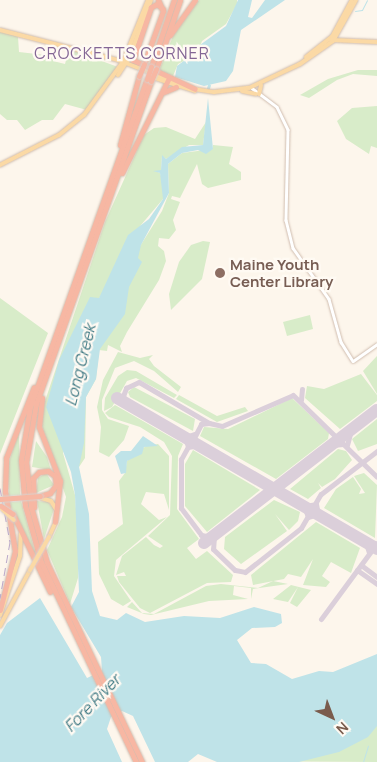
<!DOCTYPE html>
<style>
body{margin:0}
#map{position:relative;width:377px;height:762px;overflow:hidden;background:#fdf6ec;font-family:Manrope,sans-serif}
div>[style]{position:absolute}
.green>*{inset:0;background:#d8ecc9}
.water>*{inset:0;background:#bfe3e8}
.stream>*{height:1px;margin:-0.5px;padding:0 0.5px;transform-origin:0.5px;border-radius:0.5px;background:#bfe3e8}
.river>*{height:3px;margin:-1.5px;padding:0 1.5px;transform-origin:1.5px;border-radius:1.5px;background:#bfe3e8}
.taxiway>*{height:5px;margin:-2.5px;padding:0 2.5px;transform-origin:2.5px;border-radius:2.5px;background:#dbcfda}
.runway>*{height:12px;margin:-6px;padding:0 6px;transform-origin:6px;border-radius:6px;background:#dbcfda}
.roads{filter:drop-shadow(0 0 1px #d1beb0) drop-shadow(0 0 1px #d1beb0)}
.minor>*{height:2.5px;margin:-1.25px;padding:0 1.25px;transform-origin:1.25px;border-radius:1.25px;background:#fff}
.major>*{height:4px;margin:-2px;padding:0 2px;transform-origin:2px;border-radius:2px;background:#fbd9a5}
.highway>*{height:5px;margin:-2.5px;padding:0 2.5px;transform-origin:2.5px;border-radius:2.5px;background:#f7b7a3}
.rail>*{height:1px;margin-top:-0.5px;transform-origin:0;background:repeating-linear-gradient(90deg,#b9a8c9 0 8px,transparent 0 13px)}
.bridges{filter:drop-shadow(0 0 1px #dad1cd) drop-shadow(0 0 1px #dad1cd)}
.major-bridge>*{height:4px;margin:-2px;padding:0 2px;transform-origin:2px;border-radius:2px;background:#fbd9a5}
.highway-bridge>*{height:5px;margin:-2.5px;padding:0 2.5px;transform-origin:2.5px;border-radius:2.5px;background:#f7b7a3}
.dots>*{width:14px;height:14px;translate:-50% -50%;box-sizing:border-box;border:2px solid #fffaf3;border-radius:50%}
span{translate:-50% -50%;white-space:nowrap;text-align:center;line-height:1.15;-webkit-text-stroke:4.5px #fffaf3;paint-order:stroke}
.education-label{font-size:15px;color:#785e54;font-weight:700}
.left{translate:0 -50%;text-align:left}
.neighbourhood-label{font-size:16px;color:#846695;letter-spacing:1px}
.water-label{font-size:16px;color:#437c86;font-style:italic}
.north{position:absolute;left:307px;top:692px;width:50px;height:50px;-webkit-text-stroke:4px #fffaf3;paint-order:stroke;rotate:137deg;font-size:14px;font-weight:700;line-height:20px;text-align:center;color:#7a5c4d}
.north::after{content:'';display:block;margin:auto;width:18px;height:22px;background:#7a5c4d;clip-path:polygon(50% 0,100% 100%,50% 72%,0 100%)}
</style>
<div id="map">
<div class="green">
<div style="clip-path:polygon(199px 0,237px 0,237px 4px,226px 24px,202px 41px,197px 54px,178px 64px,173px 76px,159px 71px,173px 36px)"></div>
<div style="clip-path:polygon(0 31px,18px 37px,19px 52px,54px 56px,53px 61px,65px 64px,69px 49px,118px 67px,87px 110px,65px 104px,53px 120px,42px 120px,25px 130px,17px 120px,7px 120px,0 114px)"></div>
<div style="clip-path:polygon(358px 70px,377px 70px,377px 76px,353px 74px,337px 80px,309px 98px,300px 95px,328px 79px)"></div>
<div style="clip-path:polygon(377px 106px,377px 148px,371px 146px,369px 154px,346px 139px,337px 121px,352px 108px)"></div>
<div style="clip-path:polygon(206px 122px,203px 145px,189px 145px,166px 159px,162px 156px,161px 171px,155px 171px,160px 173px,164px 186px,163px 199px,141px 225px,89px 316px,63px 453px,75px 495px,78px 537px,78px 578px,70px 604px,47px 550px,62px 517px,66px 497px,42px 426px,43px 407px,105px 222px,144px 135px,154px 128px,166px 127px,195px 139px)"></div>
<div style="clip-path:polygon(213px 145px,233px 147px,229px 164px,241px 172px,241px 180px,208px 188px,202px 184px,197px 164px,180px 198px,172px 196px,171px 199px,180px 202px,173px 220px,176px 230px,169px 239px,159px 238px,158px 246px,164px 251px,166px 261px,159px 280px,127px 332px,120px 346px,122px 352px,108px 345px,107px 351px,99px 350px,96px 379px,86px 397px,85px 458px,79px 467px,76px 378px,92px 323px,162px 211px,169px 193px,168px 164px,182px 153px,213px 149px)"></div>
<div style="clip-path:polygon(203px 241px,210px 242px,202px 279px,171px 310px,169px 294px,179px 262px,191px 245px)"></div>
<div style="clip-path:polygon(0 298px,48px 333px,0 454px,0 478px)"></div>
<div style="clip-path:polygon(310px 315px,313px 329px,287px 336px,283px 322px)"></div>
<div style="clip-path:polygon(118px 352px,140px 358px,153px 355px,149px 359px,154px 366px,181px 387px,178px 392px,154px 371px,134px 361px,115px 368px,102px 400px,102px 410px,108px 419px,129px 426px,124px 440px,109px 457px,99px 452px,101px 427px,97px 407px,103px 380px)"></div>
<div style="clip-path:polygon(377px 356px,377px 394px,363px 371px)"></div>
<div style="clip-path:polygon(127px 370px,136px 371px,177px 395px,174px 398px,136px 378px,127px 381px,112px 407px,104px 411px,105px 398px,118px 376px)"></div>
<div style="clip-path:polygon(361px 374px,377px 395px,377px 401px,340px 429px,305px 398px,307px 386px,324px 389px)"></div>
<div style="clip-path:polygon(134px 387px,195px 419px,193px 431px,130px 397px,128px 392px)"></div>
<div style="clip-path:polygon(179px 395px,217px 416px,245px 407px,248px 411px,217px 422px,176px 399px)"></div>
<div style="clip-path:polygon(292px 398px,329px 433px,328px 439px,276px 479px,200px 436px,204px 427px,228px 429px)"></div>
<div style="clip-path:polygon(115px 405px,183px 444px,178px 456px,177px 509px,199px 539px,187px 548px,196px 559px,207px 551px,233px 575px,231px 582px,207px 583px,150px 613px,140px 608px,119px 582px,117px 576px,126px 576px,124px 572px,116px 575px,122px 556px,146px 537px,154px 545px,160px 548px,163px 546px,148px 536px,170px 515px,172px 456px,164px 442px,140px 427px,109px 417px,105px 413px)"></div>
<div style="clip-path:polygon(377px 419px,377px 444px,358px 451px,352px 439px)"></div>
<div style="clip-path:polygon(19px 430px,20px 495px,9px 496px,8px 465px)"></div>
<div style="clip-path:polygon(36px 441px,47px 457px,51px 470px,32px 467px)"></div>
<div style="clip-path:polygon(158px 444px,169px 456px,169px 510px,164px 494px,146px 492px,141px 504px,159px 520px,167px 517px,116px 560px,114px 576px,131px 601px,123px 606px,111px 599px,99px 574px,98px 542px,123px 524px,119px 481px,125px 473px,127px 461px,146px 446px)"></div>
<div style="clip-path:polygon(338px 449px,346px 451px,352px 460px,335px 479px,322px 487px,318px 483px,321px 488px,308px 499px,290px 489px)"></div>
<div style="clip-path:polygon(193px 450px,260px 490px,207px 532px,185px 506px,185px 464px)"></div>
<div style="clip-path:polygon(46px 473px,54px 485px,36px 493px,38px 478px)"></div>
<div style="clip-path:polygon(364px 473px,377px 485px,375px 538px,324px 508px,336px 489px,353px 477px,361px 489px,359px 494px,365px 493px,354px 476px)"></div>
<div style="clip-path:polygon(274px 500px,300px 512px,298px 521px,289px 530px,275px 514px,287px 531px,241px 564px,224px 549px,225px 537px)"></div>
<div style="clip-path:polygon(21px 501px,36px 555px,35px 556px,12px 511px,10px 502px)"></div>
<div style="clip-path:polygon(37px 501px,48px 502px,54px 509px,44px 539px)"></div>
<div style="clip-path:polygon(316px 522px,360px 548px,351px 573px,331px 562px,322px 576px,330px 582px,326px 587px,303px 585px,313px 559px,301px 577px,288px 574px,284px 579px,253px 585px,251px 575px)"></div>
<div style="clip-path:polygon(273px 581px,288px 584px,253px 589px,251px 599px,251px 588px,234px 586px,233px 595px,248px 599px,209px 601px,151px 615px,144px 614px,127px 607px,132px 602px,142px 613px,154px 614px,206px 586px,221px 584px,258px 588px)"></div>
<div style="clip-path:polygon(291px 585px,311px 590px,297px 607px,290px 603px,298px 587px,288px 602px,273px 599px)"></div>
<div style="clip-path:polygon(377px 702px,377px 762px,216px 761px)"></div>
</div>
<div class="water">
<div style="clip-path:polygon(238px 0,252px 0,248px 17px,252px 18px,265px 0,285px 0,241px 30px,233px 71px,226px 81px,204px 86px,175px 77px,177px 66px,189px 57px,196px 57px,200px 45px,226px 26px)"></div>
<div style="clip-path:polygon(208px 98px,213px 149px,206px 154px,198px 150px,182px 153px,168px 164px,169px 193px,141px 245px,138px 258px,142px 262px,129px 287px,125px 314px,100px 349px,96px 379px,86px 397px,84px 443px,79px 467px,89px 514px,92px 591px,100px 616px,117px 620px,126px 613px,145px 622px,184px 616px,220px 618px,254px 607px,281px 614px,282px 623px,275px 627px,252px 628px,237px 640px,251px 663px,266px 664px,292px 679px,319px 671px,333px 672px,377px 654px,377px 726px,368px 737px,339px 752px,299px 762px,217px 762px,198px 754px,188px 762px,155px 762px,133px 716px,122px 711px,111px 717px,107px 729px,122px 762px,0 762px,0 635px,7px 623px,40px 598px,87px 678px,102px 671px,101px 657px,71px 607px,79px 592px,75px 495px,71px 472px,46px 407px,59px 360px,90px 297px,99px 298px,128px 235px,149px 219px,163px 199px,160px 173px,153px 171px,161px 170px,162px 155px,166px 159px,182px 147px,203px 145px)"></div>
<div style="clip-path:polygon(143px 436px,158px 446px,144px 447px,142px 454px,127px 461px,126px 473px,121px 474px,115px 456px,121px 451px,131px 451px)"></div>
</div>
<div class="stream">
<div style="left:355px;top:11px;width:7px;rotate:-8deg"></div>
<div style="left:362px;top:10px;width:11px;rotate:-63deg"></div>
<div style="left:363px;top:762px;width:17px;rotate:-73deg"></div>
</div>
<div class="river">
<div style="left:208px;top:88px;width:3px;rotate:-72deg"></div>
</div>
<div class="taxiway">
<div style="left:301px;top:400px;width:11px;rotate:-85deg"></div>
<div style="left:126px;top:403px;width:8px;rotate:-113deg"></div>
<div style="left:123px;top:396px;width:9px;rotate:-69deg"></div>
<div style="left:126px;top:388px;width:14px;rotate:-25deg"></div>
<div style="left:139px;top:382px;width:81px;rotate:30.4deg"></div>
<div style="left:209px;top:423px;width:13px;rotate:13deg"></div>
<div style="left:222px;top:426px;width:77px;rotate:-23.6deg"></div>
<div style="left:293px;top:395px;width:117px;rotate:44.3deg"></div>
<div style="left:195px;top:434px;width:29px;rotate:119deg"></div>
<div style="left:181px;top:459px;width:49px;rotate:90deg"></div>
<div style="left:181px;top:508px;width:34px;rotate:53deg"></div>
<div style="left:201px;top:535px;width:12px;rotate:9deg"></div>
<div style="left:195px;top:434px;width:10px;rotate:163deg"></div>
<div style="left:185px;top:437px;width:10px;rotate:73deg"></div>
<div style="left:188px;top:447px;width:11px;rotate:-10deg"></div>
<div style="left:195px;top:436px;width:13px;rotate:-63deg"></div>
<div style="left:201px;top:424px;width:8px;rotate:-7deg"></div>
<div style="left:332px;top:445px;width:11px;rotate:-5deg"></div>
<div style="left:347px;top:445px;width:16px;rotate:-75deg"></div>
<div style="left:316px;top:504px;width:10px;rotate:79deg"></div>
<div style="left:318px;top:514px;width:10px;rotate:163deg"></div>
<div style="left:308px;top:517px;width:12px;rotate:-110deg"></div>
<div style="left:304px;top:506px;width:12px;rotate:-9deg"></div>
<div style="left:214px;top:536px;width:13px;rotate:94deg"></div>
<div style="left:213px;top:549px;width:30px;rotate:44deg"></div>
<div style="left:235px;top:570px;width:10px;rotate:11deg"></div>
<div style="left:245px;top:572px;width:71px;rotate:-38.2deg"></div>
<div style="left:301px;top:528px;width:39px;rotate:-60deg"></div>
<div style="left:321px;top:494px;width:71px;rotate:-37.5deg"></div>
<div style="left:366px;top:543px;width:10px;rotate:73deg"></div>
<div style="left:361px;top:565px;width:20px;rotate:37deg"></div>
<div style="left:357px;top:570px;width:24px;rotate:35deg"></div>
<div style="left:321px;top:619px;width:94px;rotate:-53.6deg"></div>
</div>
<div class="runway">
<div style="left:117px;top:398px;width:301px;rotate:30.1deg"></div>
<div style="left:204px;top:543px;width:218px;rotate:-37.6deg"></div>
</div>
<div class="roads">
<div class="minor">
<div style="left:252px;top:88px;width:31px;rotate:37deg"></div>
<div style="left:277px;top:107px;width:25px;rotate:64deg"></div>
<div style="left:288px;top:130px;width:90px;rotate:91.3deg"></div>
<div style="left:286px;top:220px;width:29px;rotate:76deg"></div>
<div style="left:293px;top:248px;width:62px;rotate:54.8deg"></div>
<div style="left:329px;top:299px;width:45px;rotate:74.4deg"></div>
<div style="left:341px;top:342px;width:22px;rotate:58deg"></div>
<div style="left:353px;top:361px;width:29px;rotate:-35deg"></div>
</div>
<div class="major">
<div style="left:0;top:30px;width:122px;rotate:14.3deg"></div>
<div style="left:118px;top:60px;width:72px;rotate:21.2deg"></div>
<div style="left:332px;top:40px;width:45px;rotate:2.5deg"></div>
<div style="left:306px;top:57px;width:33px;rotate:-38deg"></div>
<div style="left:332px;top:37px;width:42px;rotate:-61.6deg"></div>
<div style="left:118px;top:75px;width:20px;rotate:-57deg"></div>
<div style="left:129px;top:58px;width:62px;rotate:-69.2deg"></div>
<div style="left:152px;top:77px;width:45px;rotate:18deg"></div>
<div style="left:194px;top:89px;width:20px;rotate:9deg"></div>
<div style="left:214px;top:92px;width:35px;rotate:-7deg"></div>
<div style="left:249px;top:88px;width:56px;rotate:-25.2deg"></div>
<div style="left:300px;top:64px;width:40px;rotate:-34.9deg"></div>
<div style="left:333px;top:41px;width:47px;rotate:-60.7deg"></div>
<div style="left:242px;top:91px;width:14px;rotate:12deg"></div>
<div style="left:259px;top:94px;width:9px;rotate:-77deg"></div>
<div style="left:0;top:165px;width:66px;rotate:-27deg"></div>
<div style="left:59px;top:135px;width:32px;rotate:-39deg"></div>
<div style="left:84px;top:115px;width:66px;rotate:-53.7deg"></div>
<div style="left:123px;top:62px;width:67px;rotate:-68deg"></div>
<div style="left:41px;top:498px;width:10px;rotate:17deg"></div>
<div style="left:51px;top:501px;width:9px;rotate:58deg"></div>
<div style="left:49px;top:537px;width:17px;rotate:-66deg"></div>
<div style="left:0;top:615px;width:62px;rotate:-71.3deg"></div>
<div style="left:20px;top:556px;width:23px;rotate:-88deg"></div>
<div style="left:0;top:626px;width:64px;rotate:-61.8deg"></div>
</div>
<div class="highway">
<div style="left:163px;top:9px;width:8px;rotate:-140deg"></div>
<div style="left:157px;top:4px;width:7px;rotate:153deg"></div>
<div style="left:151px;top:7px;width:56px;rotate:108.8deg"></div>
<div style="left:133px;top:60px;width:68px;rotate:25.1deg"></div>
<div style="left:170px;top:35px;width:43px;rotate:-54.5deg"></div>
<div style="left:144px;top:64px;width:56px;rotate:-70.3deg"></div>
<div style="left:163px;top:11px;width:12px;rotate:-114deg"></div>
<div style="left:151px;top:67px;width:71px;rotate:-71.1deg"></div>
<div style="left:156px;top:69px;width:73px;rotate:-70.8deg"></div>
<div style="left:164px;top:92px;width:13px;rotate:-23deg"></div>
<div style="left:120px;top:145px;width:72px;rotate:-74.6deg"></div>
<div style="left:122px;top:173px;width:104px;rotate:-63.7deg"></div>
<div style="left:42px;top:398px;width:29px;rotate:96deg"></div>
<div style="left:39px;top:427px;width:58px;rotate:68.7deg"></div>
<div style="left:60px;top:481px;width:41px;rotate:97deg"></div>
<div style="left:34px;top:507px;width:29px;rotate:-92deg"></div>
<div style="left:33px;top:478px;width:8px;rotate:-45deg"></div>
<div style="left:39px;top:472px;width:9px;rotate:-6deg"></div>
<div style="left:48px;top:471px;width:9px;rotate:36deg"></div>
<div style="left:55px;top:476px;width:9px;rotate:84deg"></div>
<div style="left:56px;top:485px;width:10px;rotate:127deg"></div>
<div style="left:50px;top:493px;width:10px;rotate:163deg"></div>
<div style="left:13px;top:514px;width:86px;rotate:64.6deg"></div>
<div style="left:0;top:610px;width:61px;rotate:-75.7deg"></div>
<div style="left:15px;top:551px;width:61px;rotate:-99.5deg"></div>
<div style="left:5px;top:491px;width:33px;rotate:-88deg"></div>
<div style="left:6px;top:458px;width:76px;rotate:-68.5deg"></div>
<div style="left:136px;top:762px;width:221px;rotate:-115.4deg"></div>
<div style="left:41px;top:562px;width:59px;rotate:-105.7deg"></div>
<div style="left:25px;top:505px;width:45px;rotate:-95.1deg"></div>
<div style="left:21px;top:460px;width:54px;rotate:-80.4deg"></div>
<div style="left:30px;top:407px;width:348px;rotate:-70.4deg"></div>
<div style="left:142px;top:762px;width:221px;rotate:-115.5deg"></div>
<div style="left:47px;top:563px;width:58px;rotate:-105.9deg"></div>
<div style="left:31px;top:507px;width:45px;rotate:-96.3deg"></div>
<div style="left:26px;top:462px;width:59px;rotate:-80.2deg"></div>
<div style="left:36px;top:404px;width:343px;rotate:-70.4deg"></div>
</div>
</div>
<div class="rail">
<div style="left:0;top:488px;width:55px;rotate:79.5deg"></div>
<div style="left:10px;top:542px;width:57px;rotate:100.1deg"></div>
</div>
<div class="bridges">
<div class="major-bridge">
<div style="left:2px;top:509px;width:16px;rotate:43deg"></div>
<div style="left:30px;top:570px;width:38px;rotate:-60deg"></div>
</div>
<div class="highway-bridge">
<div style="left:139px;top:76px;width:13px;rotate:-67deg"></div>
<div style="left:147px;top:79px;width:13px;rotate:-72deg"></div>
<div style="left:151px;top:81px;width:13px;rotate:-67deg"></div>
<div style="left:0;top:499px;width:40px;rotate:-4.3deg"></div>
<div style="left:1px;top:506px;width:14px;rotate:34deg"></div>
</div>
</div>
<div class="dots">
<div style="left:220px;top:273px;background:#8d6e63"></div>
</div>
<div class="education-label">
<span class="left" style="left:230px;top:273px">Maine Youth<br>Center Library</span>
</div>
<div class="neighbourhood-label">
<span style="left:122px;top:53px">CROCKETTS CORNER</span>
</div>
<div class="water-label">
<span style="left:80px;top:365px;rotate:-76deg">Long Creek</span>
<span style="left:92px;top:703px;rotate:-46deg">Fore River</span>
</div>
<div class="north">N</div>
</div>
